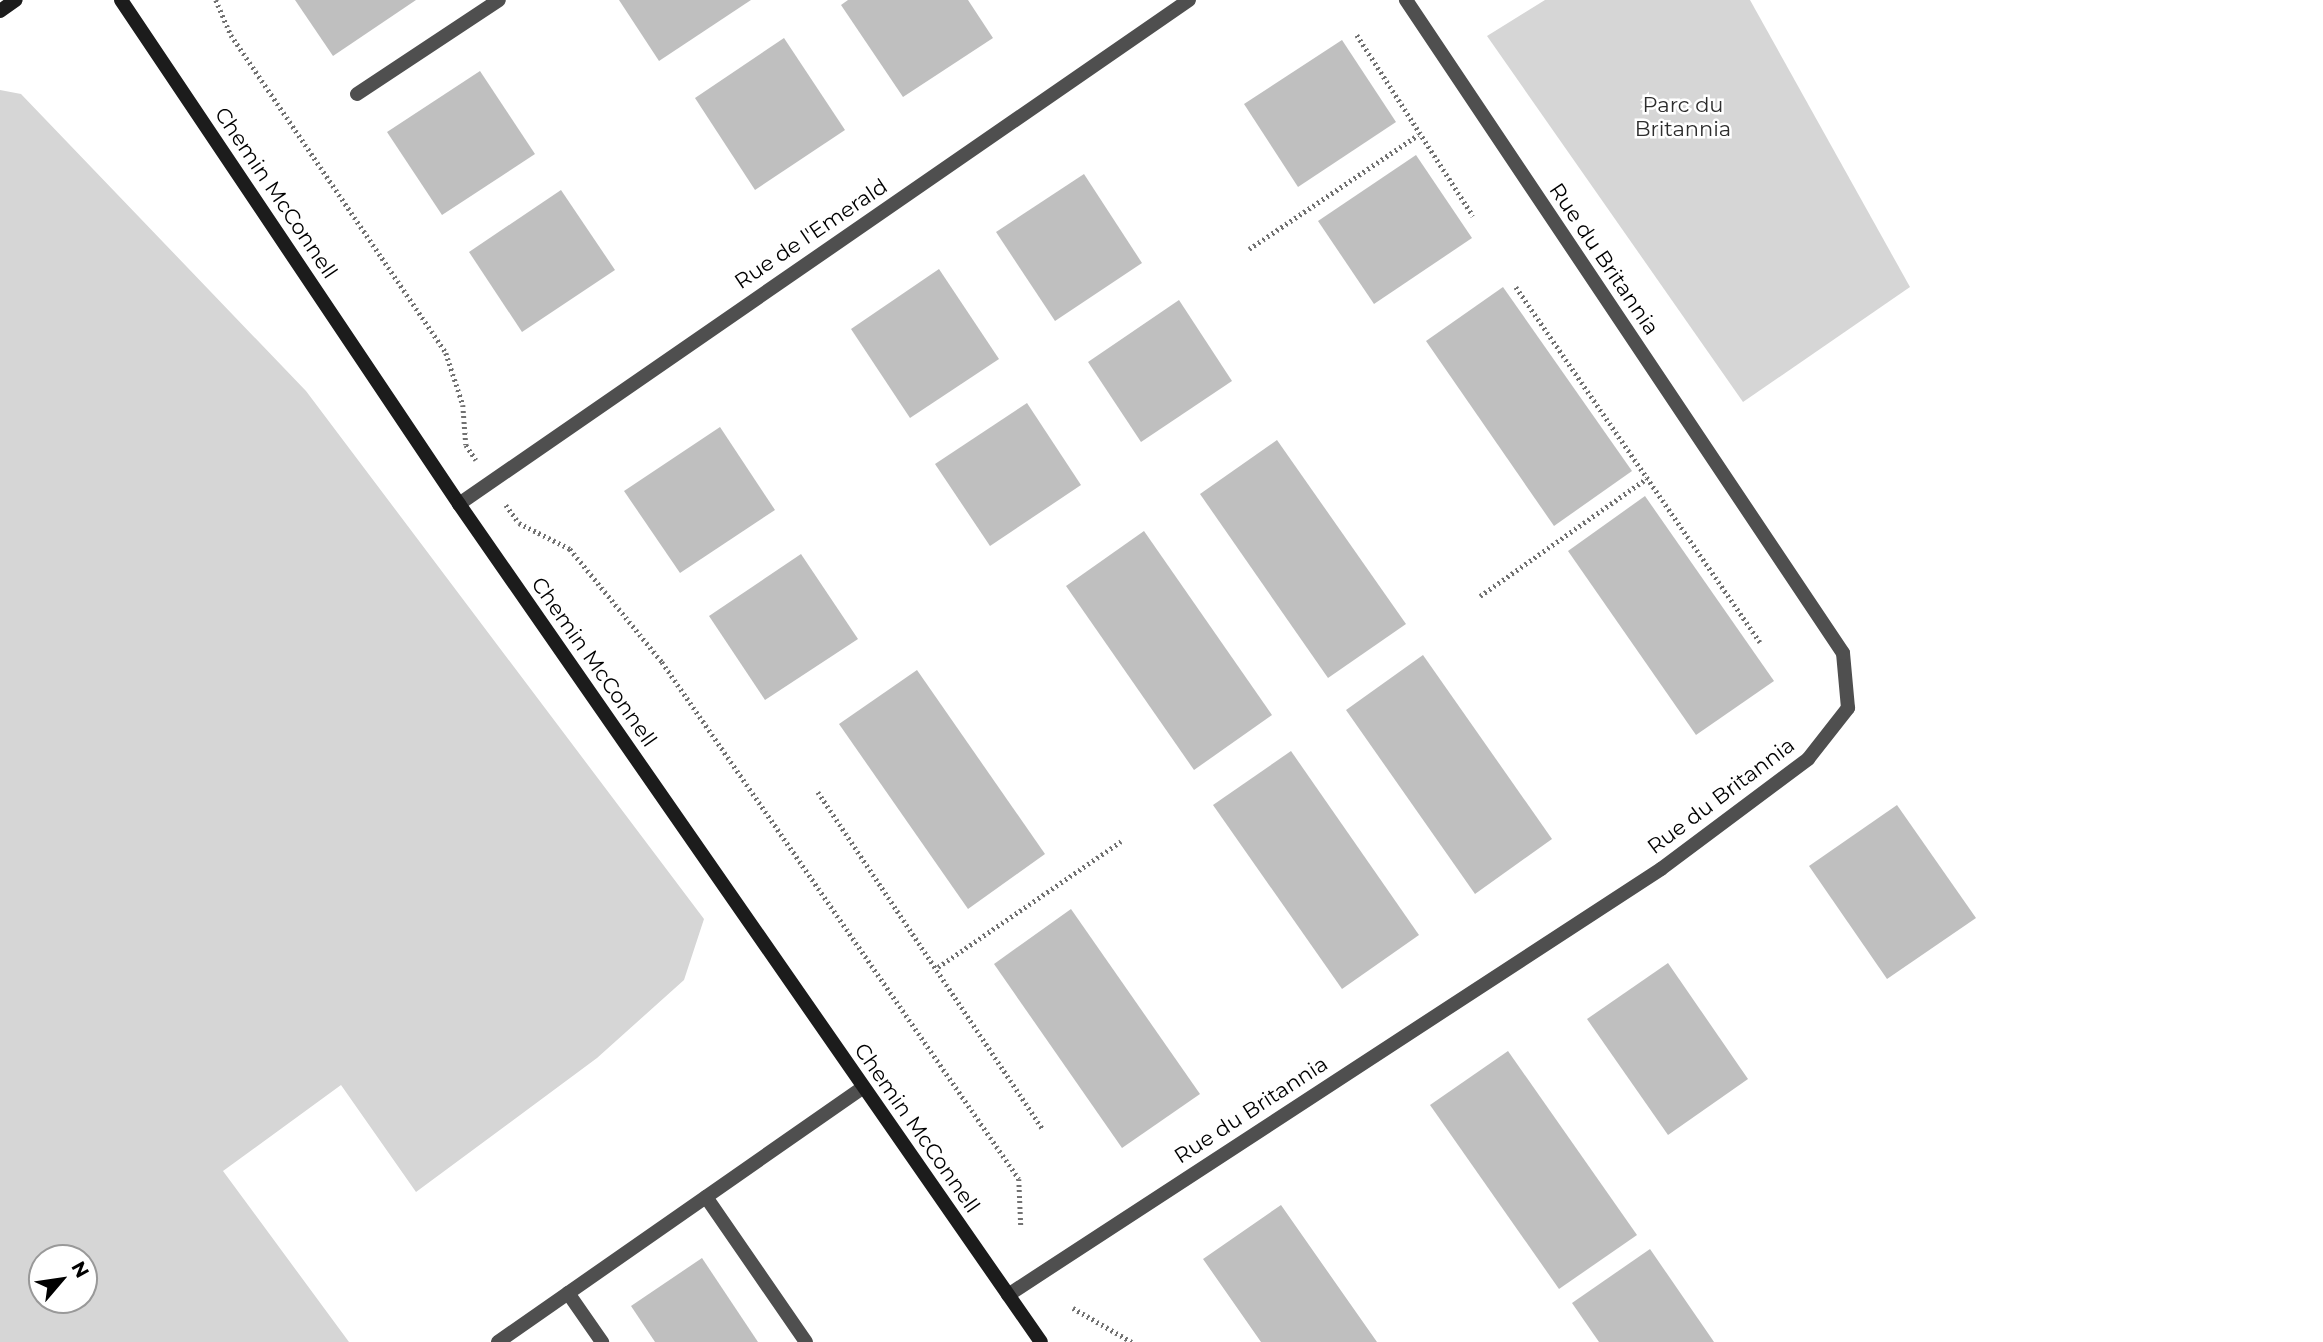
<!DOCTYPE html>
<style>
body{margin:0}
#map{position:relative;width:2323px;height:1342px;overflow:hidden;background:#fff;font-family:Montserrat,sans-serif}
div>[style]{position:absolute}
.green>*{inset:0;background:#d6d6d6}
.building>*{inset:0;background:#bfbfbf}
.path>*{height:4.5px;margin-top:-2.25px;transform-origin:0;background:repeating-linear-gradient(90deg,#717171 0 2px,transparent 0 5.5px)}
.lane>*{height:14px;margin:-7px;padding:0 7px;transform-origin:7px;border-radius:7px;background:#4f4f4f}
.street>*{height:14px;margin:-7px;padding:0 7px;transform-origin:7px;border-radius:7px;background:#4f4f4f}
.secondary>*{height:14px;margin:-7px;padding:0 7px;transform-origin:7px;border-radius:7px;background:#1c1c1c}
span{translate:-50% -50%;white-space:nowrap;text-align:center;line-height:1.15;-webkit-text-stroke:5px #fff;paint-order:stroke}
.park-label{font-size:21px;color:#2d2d2d}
.street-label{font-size:21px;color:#000}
.north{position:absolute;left:28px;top:1244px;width:70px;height:70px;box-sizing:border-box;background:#fff;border:2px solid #999;border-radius:50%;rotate:61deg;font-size:19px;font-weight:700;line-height:28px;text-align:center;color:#000}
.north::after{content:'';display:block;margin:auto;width:24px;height:32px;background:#000;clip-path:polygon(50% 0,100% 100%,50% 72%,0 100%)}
</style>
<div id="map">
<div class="green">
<div style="clip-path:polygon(1545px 0,1750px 0,1910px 287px,1743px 402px,1487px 36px)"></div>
<div style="clip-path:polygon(evenodd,0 90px,21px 94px,306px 391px,704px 919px,684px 980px,597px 1058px,416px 1192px,341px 1085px,223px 1171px,349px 1342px,0 1342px,0 90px,42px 1258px,84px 1258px,84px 1300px,42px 1300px,42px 1258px)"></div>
</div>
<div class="building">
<div style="clip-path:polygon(295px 0,416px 0,333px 56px)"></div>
<div style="clip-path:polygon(619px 0,751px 0,659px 61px)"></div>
<div style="clip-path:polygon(848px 0,968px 0,993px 38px,903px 97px,841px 5px)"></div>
<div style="clip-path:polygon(784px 38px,845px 130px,755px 190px,695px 98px)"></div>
<div style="clip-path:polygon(1342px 40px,1396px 122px,1298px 187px,1244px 104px)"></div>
<div style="clip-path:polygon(480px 71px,535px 154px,442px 215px,387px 132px)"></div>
<div style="clip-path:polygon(1416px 155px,1472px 238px,1374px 304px,1318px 221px)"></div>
<div style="clip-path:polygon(1084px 174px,1142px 263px,1055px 321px,996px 232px)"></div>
<div style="clip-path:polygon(561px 190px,615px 270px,522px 332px,469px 252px)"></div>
<div style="clip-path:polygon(939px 269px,999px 359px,910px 418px,851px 329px)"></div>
<div style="clip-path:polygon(1503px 287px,1632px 471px,1554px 526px,1426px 341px)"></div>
<div style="clip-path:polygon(1179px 300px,1232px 381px,1141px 442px,1088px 362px)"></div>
<div style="clip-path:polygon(1027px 403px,1081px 485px,990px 546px,935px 464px)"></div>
<div style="clip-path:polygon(720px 427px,775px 510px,680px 573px,624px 491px)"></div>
<div style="clip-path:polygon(1277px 440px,1406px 624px,1328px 678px,1200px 494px)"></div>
<div style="clip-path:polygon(1645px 496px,1774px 681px,1696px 735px,1568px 551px)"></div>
<div style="clip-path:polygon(1144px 531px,1272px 715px,1194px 770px,1066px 586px)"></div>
<div style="clip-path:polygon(801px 554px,858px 639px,765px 700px,709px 616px)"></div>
<div style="clip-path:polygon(1423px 655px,1552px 839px,1475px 894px,1346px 710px)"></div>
<div style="clip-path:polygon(917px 670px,1045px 854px,968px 909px,839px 724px)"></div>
<div style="clip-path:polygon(1291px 751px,1419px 935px,1342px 989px,1213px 805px)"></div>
<div style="clip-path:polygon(1897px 805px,1976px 918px,1887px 979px,1809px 866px)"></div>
<div style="clip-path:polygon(1071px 909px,1200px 1094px,1122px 1148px,994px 964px)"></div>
<div style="clip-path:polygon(1668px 963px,1748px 1079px,1668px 1135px,1587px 1019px)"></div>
<div style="clip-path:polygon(1508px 1051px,1637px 1235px,1559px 1289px,1430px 1105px)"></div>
<div style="clip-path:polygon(1281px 1205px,1344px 1295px,1377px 1342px,1261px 1342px,1203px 1259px)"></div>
<div style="clip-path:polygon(1650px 1249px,1712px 1339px,1714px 1342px,1599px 1342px,1572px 1303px)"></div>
<div style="clip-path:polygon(702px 1258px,758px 1342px,655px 1342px,631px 1306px)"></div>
</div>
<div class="path">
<div style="left:216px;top:0;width:38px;rotate:67deg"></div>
<div style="left:231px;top:35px;width:384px;rotate:55.9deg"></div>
<div style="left:446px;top:353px;width:55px;rotate:71.9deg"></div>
<div style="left:463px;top:405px;width:40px;rotate:85.7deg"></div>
<div style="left:466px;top:445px;width:18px;rotate:56deg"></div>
<div style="left:1357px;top:35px;width:215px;rotate:57.3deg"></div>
<div style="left:1249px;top:249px;width:204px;rotate:-34deg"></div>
<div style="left:1516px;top:287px;width:431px;rotate:55.5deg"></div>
<div style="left:506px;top:505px;width:22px;rotate:54deg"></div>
<div style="left:519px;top:523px;width:57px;rotate:27deg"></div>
<div style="left:570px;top:549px;width:146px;rotate:50.8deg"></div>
<div style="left:662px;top:662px;width:628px;rotate:55.37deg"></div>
<div style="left:1019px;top:1179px;width:48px;rotate:87.6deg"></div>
<div style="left:1480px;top:596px;width:204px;rotate:-35.2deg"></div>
<div style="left:818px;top:792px;width:405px;rotate:56.3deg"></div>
<div style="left:938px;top:967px;width:222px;rotate:-34.5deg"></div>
<div style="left:1073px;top:1308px;width:68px;rotate:30deg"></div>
</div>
<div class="lane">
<div style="left:357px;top:94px;width:170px;rotate:-33.5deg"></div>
<div style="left:706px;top:1197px;width:176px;rotate:55.4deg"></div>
<div style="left:568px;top:1293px;width:60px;rotate:55.2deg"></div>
<div style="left:498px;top:1342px;width:445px;rotate:-34.9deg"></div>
</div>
<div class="street">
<div style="left:459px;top:504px;width:887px;rotate:-34.62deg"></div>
<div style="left:1008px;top:1295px;width:780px;rotate:-33.12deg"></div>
<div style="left:1661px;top:869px;width:184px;rotate:-36.8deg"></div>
<div style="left:1808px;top:759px;width:65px;rotate:-51.9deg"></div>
<div style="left:1848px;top:708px;width:55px;rotate:-95.2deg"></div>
<div style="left:1843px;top:653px;width:786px;rotate:-123.79deg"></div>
</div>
<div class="secondary">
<div style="left:121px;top:0;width:607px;rotate:56.15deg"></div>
<div style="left:459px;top:504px;width:1020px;rotate:55.22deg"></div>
<div style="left:0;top:11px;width:19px;rotate:-35deg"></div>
</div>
<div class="park-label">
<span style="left:1683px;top:117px">Parc du<br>Britannia</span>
</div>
<div class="street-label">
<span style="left:276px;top:193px;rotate:56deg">Chemin McConnell</span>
<span style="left:811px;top:234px;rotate:-34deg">Rue de l'Emerald</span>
<span style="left:1604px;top:259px;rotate:56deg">Rue du Britannia</span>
<span style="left:594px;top:662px;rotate:55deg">Chemin McConnell</span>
<span style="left:1721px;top:796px;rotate:-37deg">Rue du Britannia</span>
<span style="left:1251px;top:1110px;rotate:-33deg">Rue du Britannia</span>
<span style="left:917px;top:1128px;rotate:55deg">Chemin McConnell</span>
</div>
<div class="north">N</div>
</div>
